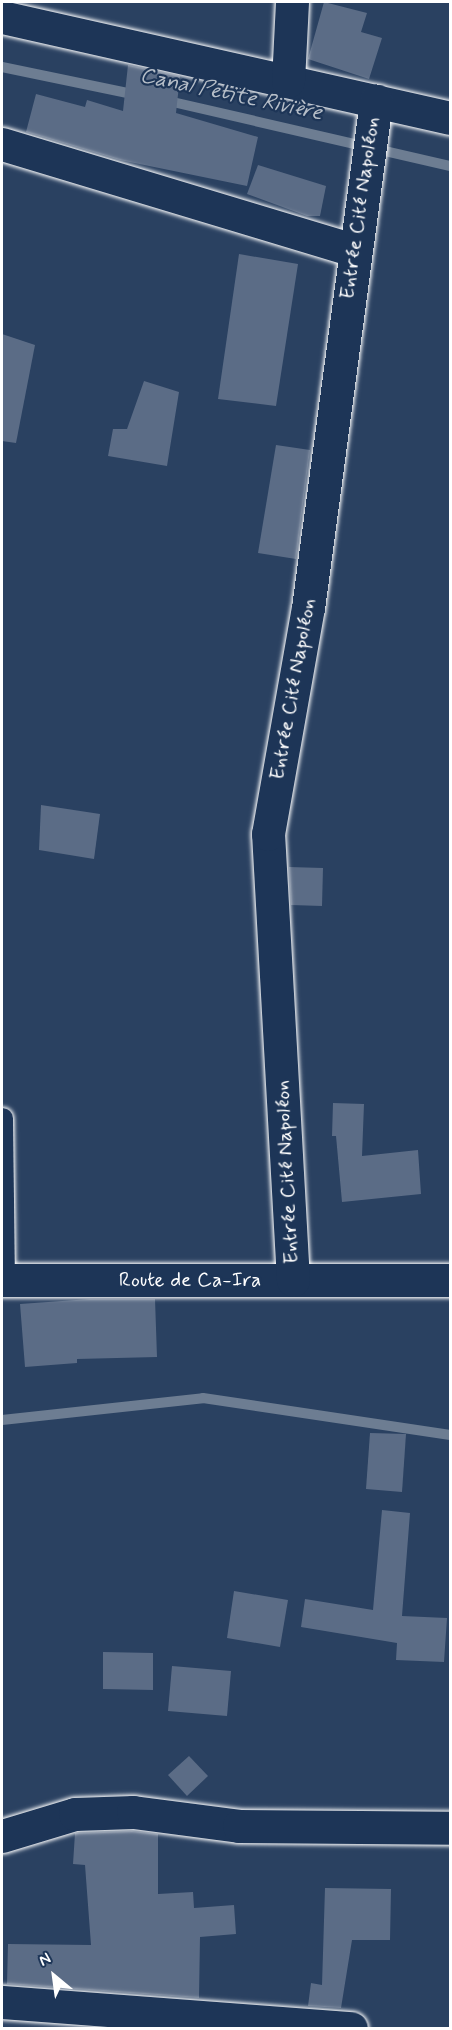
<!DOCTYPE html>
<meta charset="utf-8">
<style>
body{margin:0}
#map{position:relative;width:452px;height:2030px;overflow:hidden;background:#2a4161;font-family:Mynerve,sans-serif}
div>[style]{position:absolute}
.stream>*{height:10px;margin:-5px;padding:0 5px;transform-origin:5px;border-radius:5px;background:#6d7d92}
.building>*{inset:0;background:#5b6c86}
.roads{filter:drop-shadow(0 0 2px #fff) drop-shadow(0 0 2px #fff)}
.lane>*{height:21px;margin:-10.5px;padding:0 10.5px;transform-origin:10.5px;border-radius:10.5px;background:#1d3557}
.street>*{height:33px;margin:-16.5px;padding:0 16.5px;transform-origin:16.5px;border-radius:16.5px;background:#1d3557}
span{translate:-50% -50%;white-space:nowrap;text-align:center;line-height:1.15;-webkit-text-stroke:4.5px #1d3557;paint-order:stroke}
.street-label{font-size:21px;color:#fff}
.water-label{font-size:22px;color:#b6bec8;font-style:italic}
.frame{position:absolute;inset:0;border:3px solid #fff;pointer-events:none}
.north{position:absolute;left:24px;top:1946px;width:60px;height:60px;-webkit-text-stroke:4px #1d3557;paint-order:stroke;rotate:331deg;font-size:16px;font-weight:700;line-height:24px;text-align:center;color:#fff}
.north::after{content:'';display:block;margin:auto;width:21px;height:27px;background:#fff;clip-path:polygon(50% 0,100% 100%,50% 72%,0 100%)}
</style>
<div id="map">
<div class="stream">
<div style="left:2px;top:67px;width:138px;rotate:11.7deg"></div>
<div style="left:164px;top:100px;width:294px;rotate:13deg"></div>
<div style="left:2px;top:1420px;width:202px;rotate:-6.2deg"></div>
<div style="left:203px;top:1398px;width:250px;rotate:8.5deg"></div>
</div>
<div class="building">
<div style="clip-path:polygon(324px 2px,367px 13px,361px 32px,382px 38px,369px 79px,308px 59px)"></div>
<div style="clip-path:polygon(128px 65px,180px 76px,176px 113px,258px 137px,247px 186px,120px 160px,26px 132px,36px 94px,85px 107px,87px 100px,123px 111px)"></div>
<div style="clip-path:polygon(258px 165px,326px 186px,320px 216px,307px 216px,247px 194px)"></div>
<div style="clip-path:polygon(239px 254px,298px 264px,276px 406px,218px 399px)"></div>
<div style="clip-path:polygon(2px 334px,35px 345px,16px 443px,2px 441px)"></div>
<div style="clip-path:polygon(144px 381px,179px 392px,167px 466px,108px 456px,113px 429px,127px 429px)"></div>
<div style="clip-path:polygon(276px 445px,310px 450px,296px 559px,258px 553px)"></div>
<div style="clip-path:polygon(41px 805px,100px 814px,94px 859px,39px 850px)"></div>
<div style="clip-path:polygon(289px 867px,323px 868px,322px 906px,291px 905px)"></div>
<div style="clip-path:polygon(333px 1103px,364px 1104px,362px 1156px,418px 1150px,421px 1194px,342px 1202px,336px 1136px,332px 1136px)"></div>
<div style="clip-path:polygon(90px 1299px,155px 1299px,157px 1357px,77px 1359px,77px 1363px,25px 1367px,20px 1304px)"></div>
<div style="clip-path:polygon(370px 1433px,406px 1434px,402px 1492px,366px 1489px)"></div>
<div style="clip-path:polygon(382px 1510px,410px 1513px,402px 1616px,447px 1618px,444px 1662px,396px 1660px,397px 1643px,301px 1627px,305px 1599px,373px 1610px)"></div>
<div style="clip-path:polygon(234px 1591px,288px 1600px,280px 1647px,227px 1638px)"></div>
<div style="clip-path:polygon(103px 1652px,153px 1653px,153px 1690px,103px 1689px)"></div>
<div style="clip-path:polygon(172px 1666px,231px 1671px,227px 1716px,168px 1711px)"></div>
<div style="clip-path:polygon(189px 1756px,208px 1776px,187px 1796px,168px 1775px)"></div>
<div style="clip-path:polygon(132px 1831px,158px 1834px,158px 1894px,193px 1892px,194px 1908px,234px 1905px,236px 1934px,200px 1937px,199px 1998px,7px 1984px,8px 1944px,91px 1945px,85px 1865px,73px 1864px,75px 1833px)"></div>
<div style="clip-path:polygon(325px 1888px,391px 1889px,390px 1940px,352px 1940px,341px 2008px,308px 2006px,311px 1983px,322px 1985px)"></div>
</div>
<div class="roads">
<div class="lane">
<div style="left:2px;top:1118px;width:162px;rotate:89.3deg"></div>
</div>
<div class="street">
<div style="left:2px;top:17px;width:459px;rotate:12.7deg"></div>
<div style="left:288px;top:81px;width:79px;rotate:-87.1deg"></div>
<div style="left:2px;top:144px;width:367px;rotate:16.8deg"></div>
<div style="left:2px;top:1280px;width:448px"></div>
<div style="left:293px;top:1280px;width:447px;rotate:-93.2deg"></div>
<div style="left:268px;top:834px;width:230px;rotate:-80deg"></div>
<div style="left:308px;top:608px;width:512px;rotate:-82.36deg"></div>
<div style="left:2px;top:1836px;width:76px;rotate:-16.8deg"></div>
<div style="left:75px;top:1814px;width:58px;rotate:-2deg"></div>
<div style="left:133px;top:1812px;width:107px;rotate:7.5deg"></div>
<div style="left:239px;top:1826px;width:211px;rotate:0.5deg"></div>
<div style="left:2px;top:2002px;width:350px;rotate:4.3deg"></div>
</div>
</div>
<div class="street-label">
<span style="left:360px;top:208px;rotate:-82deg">Entrée Cité Napoléon</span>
<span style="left:293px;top:689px;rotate:-80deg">Entrée Cité Napoléon</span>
<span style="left:287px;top:1172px;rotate:-93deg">Entrée Cité Napoléon</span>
<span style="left:190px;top:1280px">Route de Ca-Ira</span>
</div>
<div class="water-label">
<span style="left:231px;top:95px;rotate:12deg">Canal Petite Rivière</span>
</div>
<div class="frame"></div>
<div class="north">N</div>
</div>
